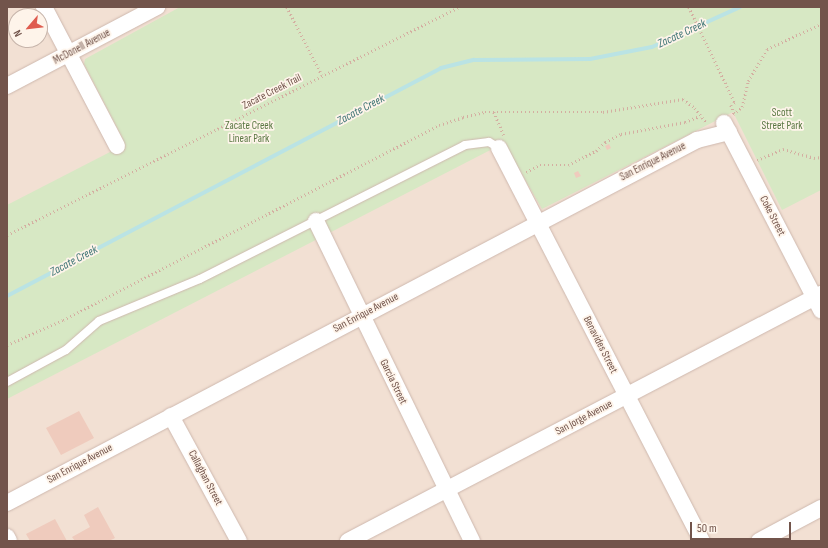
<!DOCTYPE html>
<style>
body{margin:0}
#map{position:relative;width:828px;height:548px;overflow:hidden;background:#fbefe5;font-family:"Sofia Sans Condensed",sans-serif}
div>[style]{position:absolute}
.residential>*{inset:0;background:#f2e0d3}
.green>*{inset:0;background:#d7e8c4}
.stream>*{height:4px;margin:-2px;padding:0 2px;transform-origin:2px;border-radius:2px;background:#bae3e4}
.building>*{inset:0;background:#efcbbd}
.path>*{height:2.5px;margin-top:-1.25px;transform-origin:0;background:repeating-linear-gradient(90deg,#d4aea1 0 1px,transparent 0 4px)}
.roads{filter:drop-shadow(0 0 1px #ceb8ae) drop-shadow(0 0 1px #ceb8ae)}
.service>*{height:8px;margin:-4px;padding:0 4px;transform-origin:4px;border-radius:4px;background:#fff}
.minor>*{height:16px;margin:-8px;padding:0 8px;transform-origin:8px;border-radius:8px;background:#fff}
span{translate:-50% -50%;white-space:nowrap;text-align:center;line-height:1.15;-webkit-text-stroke:3.5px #fef4ea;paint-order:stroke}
.street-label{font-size:11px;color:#72544b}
.park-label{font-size:11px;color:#5a7843}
.water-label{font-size:12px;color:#407677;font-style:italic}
.frame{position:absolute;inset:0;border:8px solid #72544b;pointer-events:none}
.north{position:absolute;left:8px;top:8px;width:40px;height:40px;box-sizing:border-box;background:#fef4ea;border:1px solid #c6b4aa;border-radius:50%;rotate:242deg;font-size:11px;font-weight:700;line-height:16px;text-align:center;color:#72544b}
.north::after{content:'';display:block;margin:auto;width:14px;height:18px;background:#df5c4f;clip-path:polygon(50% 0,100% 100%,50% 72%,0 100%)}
.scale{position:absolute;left:690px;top:522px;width:101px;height:18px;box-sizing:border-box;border:2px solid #72544b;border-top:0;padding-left:5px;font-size:12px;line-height:14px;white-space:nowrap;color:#72544b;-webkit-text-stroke:3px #fef4ea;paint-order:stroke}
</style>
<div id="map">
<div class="residential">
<div style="clip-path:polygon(evenodd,7px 7px,821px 7px,821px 541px,7px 541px,7px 7px,16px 16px,40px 16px,40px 40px,16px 40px,16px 16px)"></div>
</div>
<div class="green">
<div style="clip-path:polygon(180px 7px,821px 7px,821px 190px,782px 210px,733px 112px,542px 209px,504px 143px,7px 399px,7px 205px,110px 152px,123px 139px,84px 64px,85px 59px)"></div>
</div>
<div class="stream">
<div style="left:7px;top:296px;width:490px;rotate:-27.7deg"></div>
<div style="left:441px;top:68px;width:34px;rotate:-14deg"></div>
<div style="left:474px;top:60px;width:116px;rotate:-0.5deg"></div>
<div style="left:590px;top:59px;width:63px;rotate:-11deg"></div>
<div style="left:652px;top:47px;width:97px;rotate:-24.4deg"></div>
</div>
<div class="building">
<div style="clip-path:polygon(609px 144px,611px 148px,607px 150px,605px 146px)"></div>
<div style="clip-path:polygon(578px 171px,581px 176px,576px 178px,574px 173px)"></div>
<div style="clip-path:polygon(79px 411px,94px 438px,61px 455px,46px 428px)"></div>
<div style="clip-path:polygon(98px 507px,115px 538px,109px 541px,75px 541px,72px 537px,90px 527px,84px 515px)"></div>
<div style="clip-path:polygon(55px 519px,67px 541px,30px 541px,26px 534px)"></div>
</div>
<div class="path">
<div style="left:287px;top:7px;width:76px;rotate:62.8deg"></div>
<div style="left:689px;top:7px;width:106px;rotate:64.4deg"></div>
<div style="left:735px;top:103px;width:4px;rotate:153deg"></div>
<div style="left:731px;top:105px;width:9px;rotate:69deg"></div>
<div style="left:494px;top:112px;width:25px;rotate:67deg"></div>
<div style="left:733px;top:114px;width:11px;rotate:-38deg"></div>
<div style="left:742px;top:107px;width:27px;rotate:-77deg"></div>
<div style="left:748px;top:81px;width:37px;rotate:-59deg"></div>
<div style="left:767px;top:49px;width:60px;rotate:-24.8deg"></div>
<div style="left:757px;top:160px;width:28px;rotate:-23deg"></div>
<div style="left:783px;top:149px;width:32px;rotate:16deg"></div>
<div style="left:814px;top:158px;width:7px;rotate:-8deg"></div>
<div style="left:526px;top:172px;width:16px;rotate:-27deg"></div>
<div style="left:540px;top:165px;width:28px"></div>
<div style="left:568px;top:165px;width:31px;rotate:-27deg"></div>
<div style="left:596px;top:151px;width:13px;rotate:-45deg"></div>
<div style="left:605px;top:142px;width:18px;rotate:-27deg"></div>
<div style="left:621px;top:134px;width:65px;rotate:-10.6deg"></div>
<div style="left:685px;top:122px;width:16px;rotate:-22deg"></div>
<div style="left:7px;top:235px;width:506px;rotate:-26.77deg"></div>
<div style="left:7px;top:345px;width:61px;rotate:-24.1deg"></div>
<div style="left:63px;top:320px;width:424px;rotate:-27.4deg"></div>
<div style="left:439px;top:125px;width:25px;rotate:-18deg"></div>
<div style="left:463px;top:117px;width:23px;rotate:-13deg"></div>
<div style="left:485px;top:112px;width:118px"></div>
<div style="left:603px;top:112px;width:81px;rotate:-9.2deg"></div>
<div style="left:683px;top:99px;width:15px;rotate:37deg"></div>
<div style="left:695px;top:108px;width:18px;rotate:52deg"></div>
</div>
<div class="roads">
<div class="service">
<div style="left:7px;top:382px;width:67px;rotate:-28.5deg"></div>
<div style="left:66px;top:350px;width:44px;rotate:-41.3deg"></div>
<div style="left:99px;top:321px;width:109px;rotate:-22.6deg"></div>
<div style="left:200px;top:279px;width:297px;rotate:-26.8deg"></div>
<div style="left:465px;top:145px;width:24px;rotate:-7deg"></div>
<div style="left:489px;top:142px;width:12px;rotate:31deg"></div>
</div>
<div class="minor">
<div style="left:44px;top:7px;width:157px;rotate:62.3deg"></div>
<div style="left:7px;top:86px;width:170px;rotate:-27.8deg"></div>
<div style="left:724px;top:123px;width:211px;rotate:62.6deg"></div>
<div style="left:499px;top:148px;width:442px;rotate:62.7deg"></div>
<div style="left:316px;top:221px;width:356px;rotate:64deg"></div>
<div style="left:171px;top:416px;width:142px;rotate:61.5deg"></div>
<div style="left:7px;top:503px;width:780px;rotate:-27.75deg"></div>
<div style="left:697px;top:140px;width:33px;rotate:-14deg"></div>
<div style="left:7px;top:537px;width:4px;rotate:63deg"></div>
<div style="left:348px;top:541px;width:534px;rotate:-27.57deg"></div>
<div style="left:759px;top:541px;width:70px;rotate:-28deg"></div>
</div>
</div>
<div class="street-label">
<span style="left:82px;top:47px;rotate:-28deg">McDonell Avenue</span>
<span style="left:272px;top:92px;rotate:-27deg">Zacate Creek Trail</span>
<span style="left:653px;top:162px;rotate:-27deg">San Enrique Avenue</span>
<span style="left:772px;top:216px;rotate:63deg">Coke Street</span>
<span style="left:366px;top:313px;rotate:-28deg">San Enrique Avenue</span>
<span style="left:600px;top:345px;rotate:63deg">Benavides Street</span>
<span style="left:393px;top:382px;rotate:64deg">Garcia Street</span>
<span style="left:584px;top:418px;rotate:-28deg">San Jorge Avenue</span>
<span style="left:80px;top:464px;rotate:-28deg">San Enrique Avenue</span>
<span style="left:205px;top:478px;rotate:62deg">Callaghan Street</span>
</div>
<div class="park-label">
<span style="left:782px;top:120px">Scott<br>Street Park</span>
<span style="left:249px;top:133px">Zacate Creek<br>Linear Park</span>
</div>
<div class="water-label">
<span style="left:682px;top:34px;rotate:-25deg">Zacate Creek</span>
<span style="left:361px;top:110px;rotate:-28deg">Zacate Creek</span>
<span style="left:74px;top:261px;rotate:-28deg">Zacate Creek</span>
</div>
<div class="frame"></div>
<div class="north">N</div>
<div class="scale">50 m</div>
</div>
